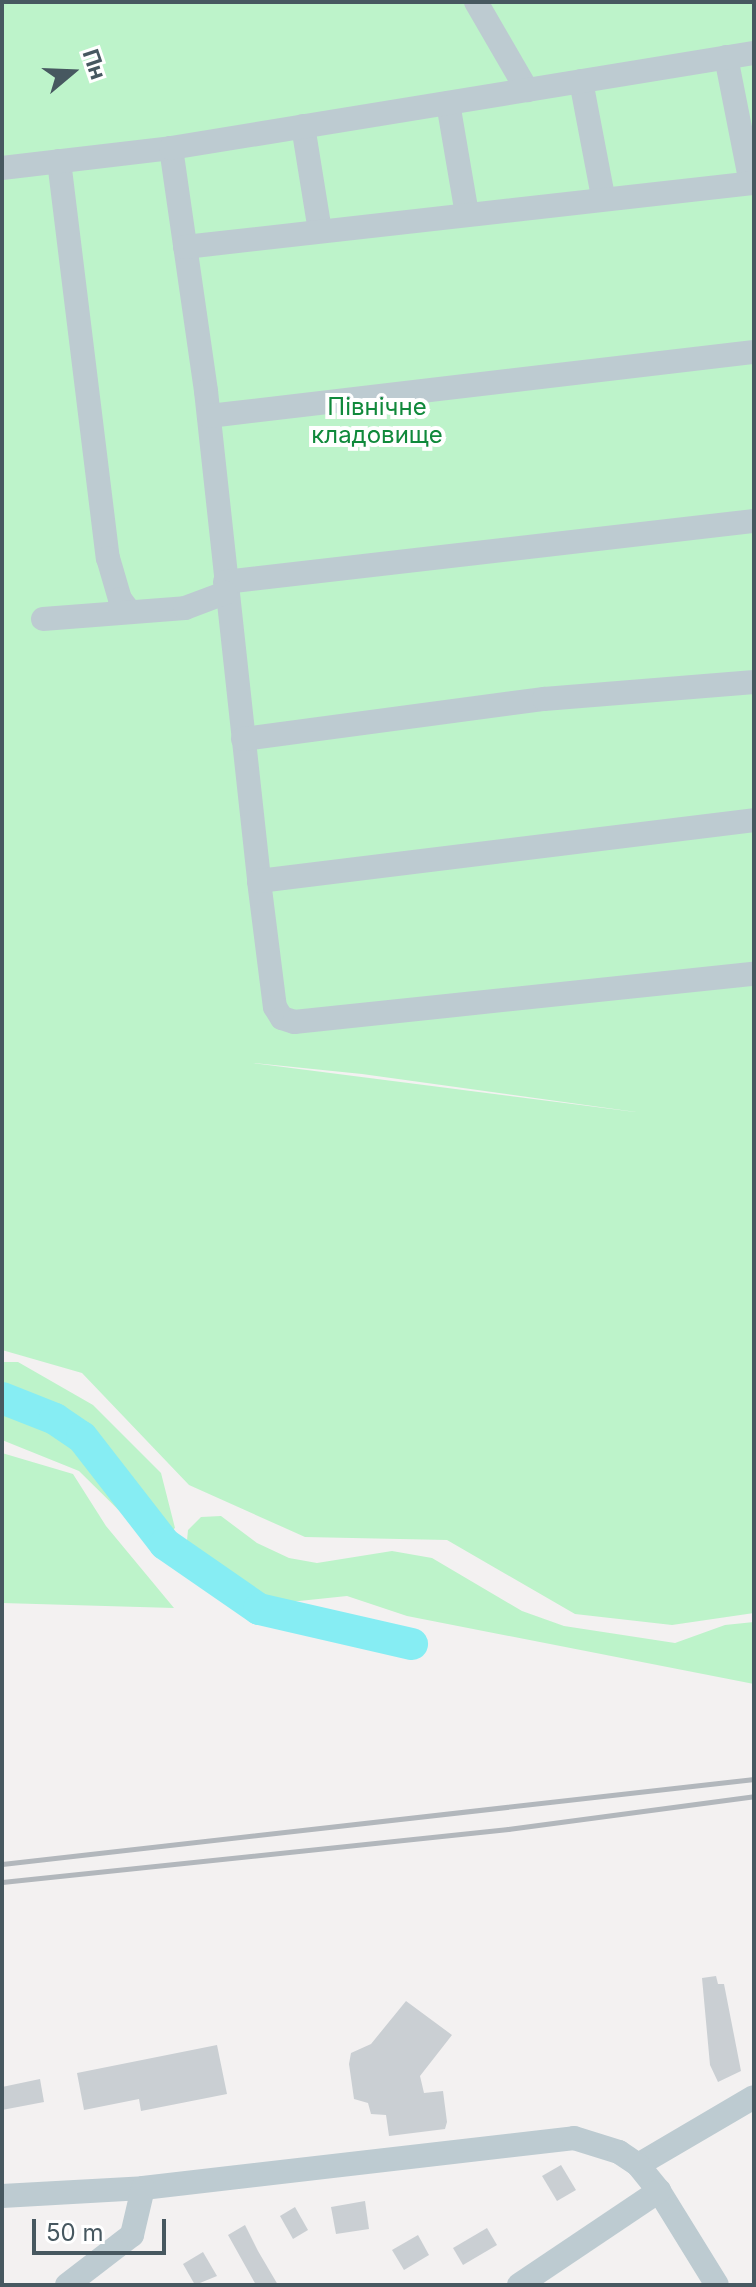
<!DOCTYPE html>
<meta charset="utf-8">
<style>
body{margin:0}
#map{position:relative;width:756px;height:2287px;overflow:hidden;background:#f3f1f1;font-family:Inter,sans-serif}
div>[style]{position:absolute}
.green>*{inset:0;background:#bdf3ca}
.river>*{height:32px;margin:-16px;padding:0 16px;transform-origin:16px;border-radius:16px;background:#86edf3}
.building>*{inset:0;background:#cacfd3}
.minor>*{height:24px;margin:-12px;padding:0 12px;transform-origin:12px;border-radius:12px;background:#bdcbd1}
.rail>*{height:5px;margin:-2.5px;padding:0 2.5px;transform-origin:2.5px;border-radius:2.5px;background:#b2b7bc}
span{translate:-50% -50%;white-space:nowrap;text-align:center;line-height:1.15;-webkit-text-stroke:8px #fff;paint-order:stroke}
.park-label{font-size:24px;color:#10893b}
.frame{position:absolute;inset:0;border:4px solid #475860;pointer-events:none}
.north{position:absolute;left:32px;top:32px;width:80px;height:80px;-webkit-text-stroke:6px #fff;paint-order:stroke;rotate:71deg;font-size:22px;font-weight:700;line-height:32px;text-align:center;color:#475860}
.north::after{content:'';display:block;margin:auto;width:28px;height:36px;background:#475860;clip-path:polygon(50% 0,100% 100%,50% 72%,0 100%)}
.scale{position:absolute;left:32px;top:2219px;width:134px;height:36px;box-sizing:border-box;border:4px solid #475860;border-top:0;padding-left:10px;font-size:24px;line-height:28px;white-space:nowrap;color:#475860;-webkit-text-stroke:6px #fff;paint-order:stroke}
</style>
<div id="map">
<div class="green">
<div style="clip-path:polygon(evenodd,2px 2px,754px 2px,754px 1613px,672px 1625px,575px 1614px,447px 1540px,305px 1537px,189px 1485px,82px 1373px,2px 1350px,2px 2px,253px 1063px,362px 1074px,636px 1112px,635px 1112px,253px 1063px)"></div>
<div style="clip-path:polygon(2px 1362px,18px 1362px,93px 1405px,161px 1473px,175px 1528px,154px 1545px,79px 1471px,2px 1440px)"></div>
<div style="clip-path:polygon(2px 1453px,73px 1474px,106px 1526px,174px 1608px,2px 1603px)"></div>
<div style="clip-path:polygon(221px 1516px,257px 1543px,289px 1558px,317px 1563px,392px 1551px,432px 1558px,522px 1611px,564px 1626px,675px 1643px,725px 1625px,754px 1622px,754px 1684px,407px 1616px,347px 1596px,280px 1603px,186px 1551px,188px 1530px,201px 1517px)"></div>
</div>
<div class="river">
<div style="left:2px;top:1398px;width:57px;rotate:21.6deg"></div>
<div style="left:55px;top:1419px;width:32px;rotate:34deg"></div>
<div style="left:82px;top:1437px;width:135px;rotate:52.2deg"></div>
<div style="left:165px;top:1544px;width:114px;rotate:34.7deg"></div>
<div style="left:259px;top:1609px;width:157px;rotate:12.9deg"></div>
</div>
<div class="building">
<div style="clip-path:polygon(716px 1976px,718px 1984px,724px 1984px,741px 2071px,718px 2082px,710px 2065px,702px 1978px)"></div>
<div style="clip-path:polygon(406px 2001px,452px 2035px,420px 2076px,424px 2093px,443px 2091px,447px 2122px,445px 2129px,389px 2136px,386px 2115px,371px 2114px,368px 2103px,354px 2099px,349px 2064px,351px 2053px,371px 2044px)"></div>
<div style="clip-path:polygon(217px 2045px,227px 2094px,141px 2111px,139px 2099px,84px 2110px,77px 2073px)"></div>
<div style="clip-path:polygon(40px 2079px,44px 2102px,2px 2110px,2px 2087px)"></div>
<div style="clip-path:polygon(561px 2165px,576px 2190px,557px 2201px,542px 2176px)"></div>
<div style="clip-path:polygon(365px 2201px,369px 2229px,336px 2234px,331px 2207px)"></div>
<div style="clip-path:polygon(295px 2207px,308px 2230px,293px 2239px,280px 2216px)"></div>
<div style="clip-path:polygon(245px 2225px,258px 2251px,278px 2285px,256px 2285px,228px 2235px)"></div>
<div style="clip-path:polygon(487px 2228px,497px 2245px,463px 2265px,453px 2248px)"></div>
<div style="clip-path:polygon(418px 2235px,429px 2255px,404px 2270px,392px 2250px)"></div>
<div style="clip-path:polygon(203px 2252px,217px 2276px,195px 2285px,183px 2264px)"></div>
</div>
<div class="minor">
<div style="left:476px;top:2px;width:102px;rotate:59.9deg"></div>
<div style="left:726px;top:57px;width:128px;rotate:78.8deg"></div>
<div style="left:581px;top:81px;width:117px;rotate:79.2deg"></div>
<div style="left:448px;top:103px;width:113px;rotate:80.3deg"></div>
<div style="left:303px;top:126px;width:106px;rotate:80.8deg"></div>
<div style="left:171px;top:148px;width:246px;rotate:81.8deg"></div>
<div style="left:206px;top:391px;width:493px;rotate:83.8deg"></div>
<div style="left:259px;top:881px;width:127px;rotate:82.8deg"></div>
<div style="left:275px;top:1007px;width:13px;rotate:58deg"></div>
<div style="left:282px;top:1018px;width:13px;rotate:18deg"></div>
<div style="left:294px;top:1022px;width:462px;rotate:-6deg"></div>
<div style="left:59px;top:161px;width:400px;rotate:83deg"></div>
<div style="left:108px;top:558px;width:43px;rotate:73.7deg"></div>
<div style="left:120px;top:599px;width:15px;rotate:53deg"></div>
<div style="left:2px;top:168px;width:170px;rotate:-6.7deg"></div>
<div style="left:171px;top:148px;width:591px;rotate:-9.26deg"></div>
<div style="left:185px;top:247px;width:573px;rotate:-6.42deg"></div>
<div style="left:209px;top:416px;width:549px;rotate:-6.7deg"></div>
<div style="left:225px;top:582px;width:533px;rotate:-6.58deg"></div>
<div style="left:43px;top:619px;width:142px;rotate:-4.4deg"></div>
<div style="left:185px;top:608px;width:43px;rotate:-20.6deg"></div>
<div style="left:243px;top:739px;width:304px;rotate:-7.6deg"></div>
<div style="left:544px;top:699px;width:211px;rotate:-4.6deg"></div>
<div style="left:259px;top:881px;width:499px;rotate:-7deg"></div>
<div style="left:638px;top:2165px;width:134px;rotate:-30.4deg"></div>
<div style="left:2px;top:2196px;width:141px;rotate:-3.2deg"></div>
<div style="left:143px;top:2188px;width:434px;rotate:-6.6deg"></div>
<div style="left:574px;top:2138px;width:47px;rotate:17.3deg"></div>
<div style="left:619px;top:2152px;width:23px;rotate:34deg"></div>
<div style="left:638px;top:2165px;width:33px;rotate:51deg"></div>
<div style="left:659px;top:2191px;width:110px;rotate:58.3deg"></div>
<div style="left:67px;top:2285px;width:82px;rotate:-37.6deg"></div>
<div style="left:132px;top:2235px;width:48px;rotate:-76.8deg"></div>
<div style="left:519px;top:2285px;width:169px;rotate:-33.9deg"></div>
</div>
<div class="rail">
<div style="left:2px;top:1864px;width:757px;rotate:-6.45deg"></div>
<div style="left:2px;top:1882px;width:509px;rotate:-5.98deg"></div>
<div style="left:508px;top:1829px;width:248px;rotate:-7.6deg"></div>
</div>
<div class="park-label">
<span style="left:377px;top:421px">Північне<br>кладовище</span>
</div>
<div class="frame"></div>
<div class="north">Пн</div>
<div class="scale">50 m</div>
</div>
